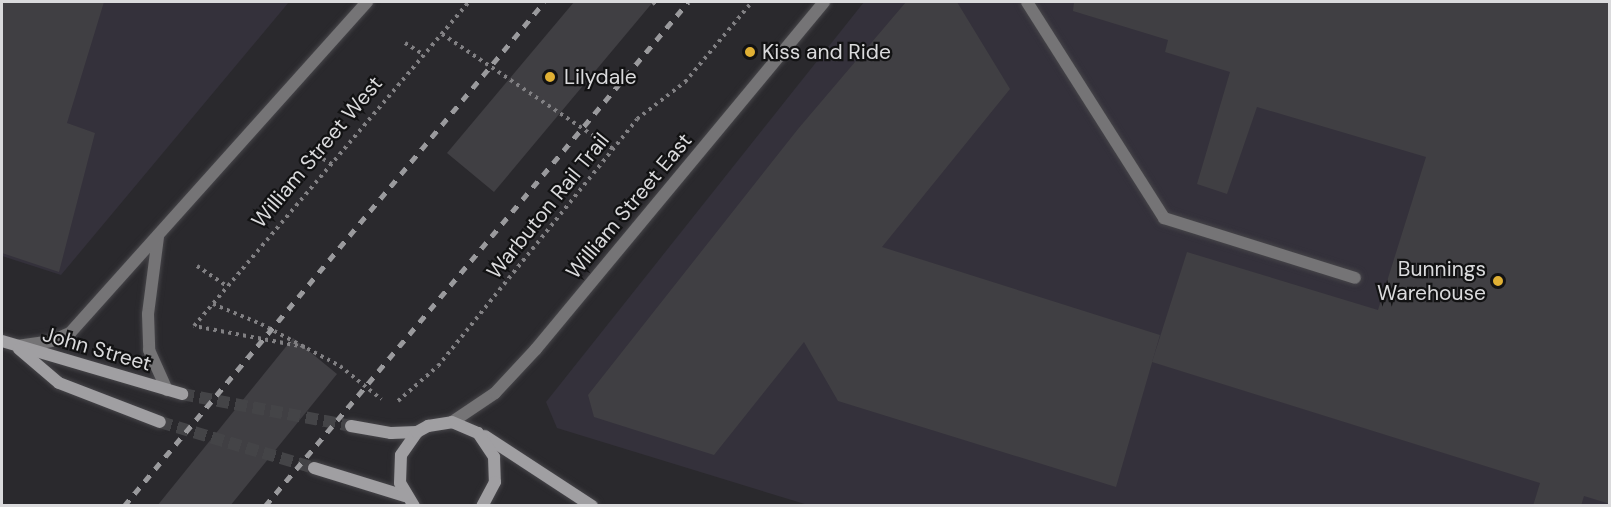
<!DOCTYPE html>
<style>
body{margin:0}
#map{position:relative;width:1611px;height:507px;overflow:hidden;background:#2a292d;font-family:"DM Sans",sans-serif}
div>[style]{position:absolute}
.built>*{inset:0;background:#34313b}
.building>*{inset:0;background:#403f43}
.secondary-tunnel>*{height:12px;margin-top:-6px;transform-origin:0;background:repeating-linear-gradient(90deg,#444447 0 12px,transparent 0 18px)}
.path>*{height:4px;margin-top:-2px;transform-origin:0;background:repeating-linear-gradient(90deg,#818083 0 3px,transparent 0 7.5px)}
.roads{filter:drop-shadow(0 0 2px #464549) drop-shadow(0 0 2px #464549)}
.lane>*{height:12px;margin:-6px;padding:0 6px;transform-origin:6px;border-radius:6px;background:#757476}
.street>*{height:12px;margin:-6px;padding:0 6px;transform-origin:6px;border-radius:6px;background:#757476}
.secondary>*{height:12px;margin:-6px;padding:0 6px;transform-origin:6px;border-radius:6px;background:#a09fa2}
.rail>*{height:4.5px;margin-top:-2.25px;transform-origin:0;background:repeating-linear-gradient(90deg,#9a9a9d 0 8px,transparent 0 16px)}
.dots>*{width:16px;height:16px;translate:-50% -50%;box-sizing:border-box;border:3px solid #121213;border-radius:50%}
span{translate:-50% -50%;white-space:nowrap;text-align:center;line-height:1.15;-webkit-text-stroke:4.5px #121213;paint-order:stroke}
.poi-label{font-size:21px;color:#dadadc}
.left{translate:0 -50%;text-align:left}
.right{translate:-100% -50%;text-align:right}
.street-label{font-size:21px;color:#dadadc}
.frame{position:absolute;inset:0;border:3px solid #dadadc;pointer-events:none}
</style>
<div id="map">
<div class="built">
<div style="clip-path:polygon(2px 2px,289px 2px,61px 275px,2px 256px)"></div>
<div style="clip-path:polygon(864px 2px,1609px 2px,1609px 505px,808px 505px,557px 428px,546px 402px)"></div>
</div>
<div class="building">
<div style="clip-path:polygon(2px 2px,104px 2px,67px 123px,95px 133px,59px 272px,2px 253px)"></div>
<div style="clip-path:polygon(574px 2px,653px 2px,494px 192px,447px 153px)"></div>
<div style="clip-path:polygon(906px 2px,957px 2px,1010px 89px,882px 247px,1160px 335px,1116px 487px,838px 401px,804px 342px,714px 455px,594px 417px,588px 395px,798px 129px)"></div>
<div style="clip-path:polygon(1074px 2px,1610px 2px,1610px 504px,1584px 496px,1581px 506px,1533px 506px,1540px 483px,1152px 362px,1187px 252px,1378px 310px,1426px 157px,1257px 107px,1227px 194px,1197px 184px,1230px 72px,1165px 52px,1168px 40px,1073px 11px)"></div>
<div style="clip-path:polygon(293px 338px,337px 374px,230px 506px,157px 506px)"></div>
</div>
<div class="secondary-tunnel">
<div style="left:182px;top:394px;width:172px;rotate:10.7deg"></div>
<div style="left:160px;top:422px;width:161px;rotate:16.6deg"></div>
</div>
<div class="path">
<div style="left:653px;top:2px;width:6px;rotate:45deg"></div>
<div style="left:442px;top:34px;width:206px;rotate:33.9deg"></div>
<div style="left:405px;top:43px;width:22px;rotate:32deg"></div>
<div style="left:310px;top:151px;width:26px;rotate:31deg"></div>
<div style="left:197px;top:266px;width:37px;rotate:34deg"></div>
<div style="left:213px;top:304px;width:52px;rotate:22.6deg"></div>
<div style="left:261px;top:324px;width:89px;rotate:28deg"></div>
<div style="left:340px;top:366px;width:53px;rotate:38.8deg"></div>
<div style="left:305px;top:347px;width:113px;rotate:-169.3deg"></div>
<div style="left:194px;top:326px;width:425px;rotate:-49.7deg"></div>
<div style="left:398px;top:401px;width:53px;rotate:-41.2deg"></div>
<div style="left:438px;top:366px;width:317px;rotate:-51.1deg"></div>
<div style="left:637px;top:119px;width:61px;rotate:-37.6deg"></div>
<div style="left:685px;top:82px;width:104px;rotate:-50.1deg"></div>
</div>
<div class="roads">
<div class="lane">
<div style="left:1027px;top:2px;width:256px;rotate:57.6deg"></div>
<div style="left:1164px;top:218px;width:200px;rotate:17.4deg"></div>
</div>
<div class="street">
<div style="left:158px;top:237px;width:78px;rotate:97.4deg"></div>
<div style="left:148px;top:314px;width:36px;rotate:88deg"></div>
<div style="left:149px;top:350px;width:44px;rotate:65.8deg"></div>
<div style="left:17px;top:346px;width:34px;rotate:-8deg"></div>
<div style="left:51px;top:341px;width:21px;rotate:-23deg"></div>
<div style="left:70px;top:333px;width:445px;rotate:-48.1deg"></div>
<div style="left:452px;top:422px;width:52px;rotate:-34deg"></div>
<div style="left:495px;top:393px;width:60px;rotate:-47deg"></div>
<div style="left:536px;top:349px;width:451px;rotate:-50.3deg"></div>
</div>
<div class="secondary">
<div style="left:2px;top:341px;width:188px;rotate:16.4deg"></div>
<div style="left:19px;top:349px;width:52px;rotate:40.4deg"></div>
<div style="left:59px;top:383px;width:108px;rotate:21.1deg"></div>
<div style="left:351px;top:426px;width:41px;rotate:9.9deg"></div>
<div style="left:391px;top:433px;width:26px;rotate:-2deg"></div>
<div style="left:485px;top:436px;width:128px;rotate:33.2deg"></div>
<div style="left:314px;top:468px;width:95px;rotate:17.1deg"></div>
<div style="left:414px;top:506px;width:27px;rotate:-121deg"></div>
<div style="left:400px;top:483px;width:28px;rotate:-88deg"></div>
<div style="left:401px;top:455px;width:28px;rotate:-55deg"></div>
<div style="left:417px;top:432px;width:13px;rotate:-29deg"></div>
<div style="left:428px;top:426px;width:24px;rotate:-9deg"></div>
<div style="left:452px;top:422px;width:28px;rotate:23deg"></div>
<div style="left:478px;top:433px;width:29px;rotate:56deg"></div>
<div style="left:494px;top:457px;width:25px;rotate:88deg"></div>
<div style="left:495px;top:482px;width:27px;rotate:118deg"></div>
</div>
</div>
<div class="rail">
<div style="left:124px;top:506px;width:656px;rotate:-50.19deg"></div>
<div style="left:265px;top:506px;width:658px;rotate:-49.99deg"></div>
</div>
<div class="dots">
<div style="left:750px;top:52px;background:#e0b034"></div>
<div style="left:550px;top:77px;background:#e0b034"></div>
<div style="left:1498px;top:281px;background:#e0b034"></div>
</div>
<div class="poi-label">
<span class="left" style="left:762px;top:52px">Kiss and Ride</span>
<span class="left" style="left:564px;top:77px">Lilydale</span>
<span class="right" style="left:1486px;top:281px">Bunnings<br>Warehouse</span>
</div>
<div class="street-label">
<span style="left:317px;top:152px;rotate:-50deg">William Street West</span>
<span style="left:548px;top:206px;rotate:-51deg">Warbuton Rail Trail</span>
<span style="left:629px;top:206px;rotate:-50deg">William Street East</span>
<span style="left:97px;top:349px;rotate:16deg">John Street</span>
</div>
<div class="frame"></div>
</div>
